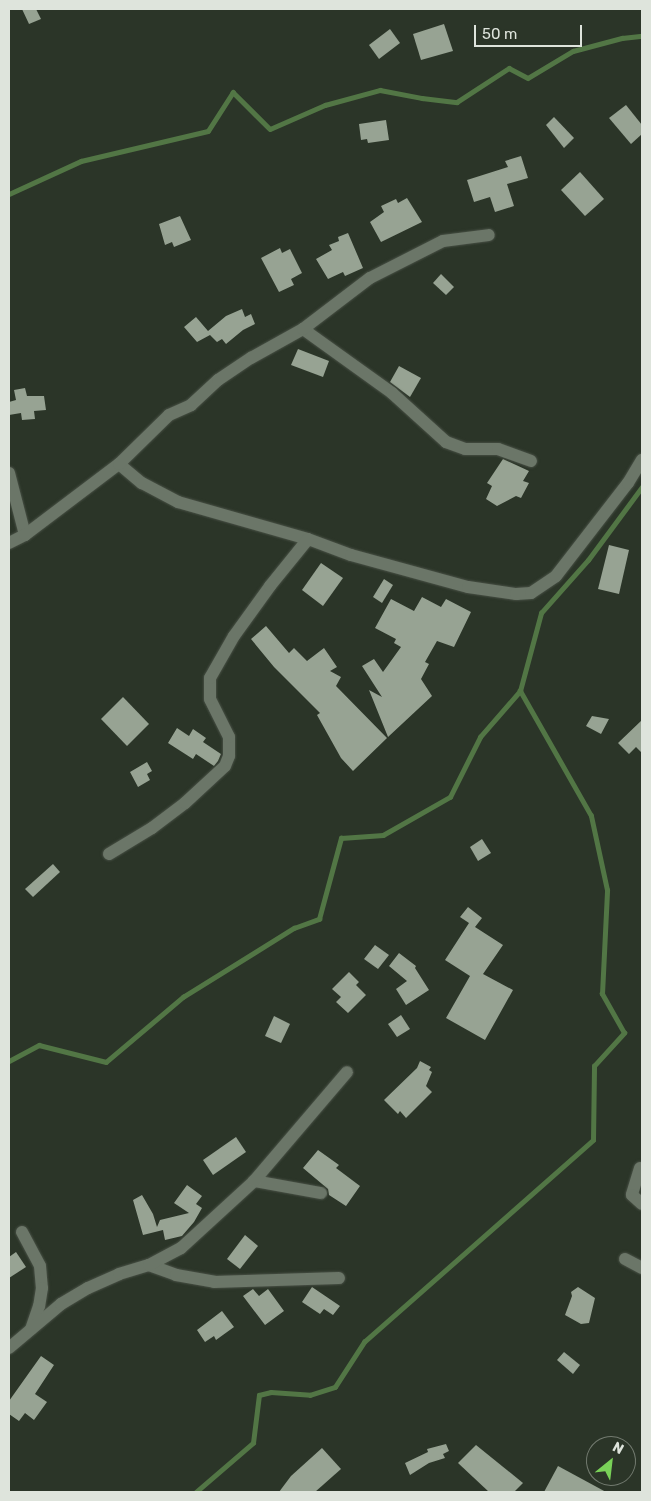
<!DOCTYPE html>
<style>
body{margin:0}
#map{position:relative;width:651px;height:1501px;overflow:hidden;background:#2b3528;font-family:Rubik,sans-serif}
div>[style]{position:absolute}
.stream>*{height:4.5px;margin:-2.25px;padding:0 2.25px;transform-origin:2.25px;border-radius:2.25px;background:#527645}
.building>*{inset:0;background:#97a393}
.roads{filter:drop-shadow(0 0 1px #485045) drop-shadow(0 0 1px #485045)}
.street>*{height:12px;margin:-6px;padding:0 6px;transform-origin:6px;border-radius:6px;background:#6b7668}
span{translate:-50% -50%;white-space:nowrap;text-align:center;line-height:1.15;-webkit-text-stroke:5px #2b3528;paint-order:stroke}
.frame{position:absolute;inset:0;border:10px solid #dee4dc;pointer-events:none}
.north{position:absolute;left:586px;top:1436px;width:50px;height:50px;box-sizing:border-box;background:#2b3528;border:1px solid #737b70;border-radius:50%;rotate:29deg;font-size:14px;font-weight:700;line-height:20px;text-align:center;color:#dee4dc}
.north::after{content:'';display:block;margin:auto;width:18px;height:22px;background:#79d158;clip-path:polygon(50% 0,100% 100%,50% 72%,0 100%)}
.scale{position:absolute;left:474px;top:25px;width:108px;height:22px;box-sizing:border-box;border:2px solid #dee4dc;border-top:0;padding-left:6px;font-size:15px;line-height:18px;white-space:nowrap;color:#dee4dc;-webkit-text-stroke:4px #2b3528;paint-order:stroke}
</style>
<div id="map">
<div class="stream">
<div style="left:9px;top:194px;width:79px;rotate:-24.6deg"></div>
<div style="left:81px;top:161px;width:130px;rotate:-13.3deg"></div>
<div style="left:208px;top:131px;width:46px;rotate:-57.3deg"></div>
<div style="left:233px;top:92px;width:52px;rotate:45deg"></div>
<div style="left:270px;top:129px;width:60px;rotate:-23.6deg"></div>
<div style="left:325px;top:105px;width:57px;rotate:-15.3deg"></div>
<div style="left:380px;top:90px;width:43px;rotate:10.8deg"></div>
<div style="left:422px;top:98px;width:35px;rotate:7deg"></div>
<div style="left:457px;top:102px;width:62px;rotate:-33.2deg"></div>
<div style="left:509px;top:68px;width:21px;rotate:28deg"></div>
<div style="left:528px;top:78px;width:52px;rotate:-31deg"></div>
<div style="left:573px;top:51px;width:51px;rotate:-14.9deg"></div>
<div style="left:622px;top:38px;width:20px;rotate:-6deg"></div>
<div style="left:9px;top:1061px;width:34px;rotate:-28deg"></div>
<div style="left:39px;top:1045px;width:69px;rotate:14.2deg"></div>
<div style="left:106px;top:1062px;width:101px;rotate:-40.2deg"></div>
<div style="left:183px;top:997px;width:131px;rotate:-31.9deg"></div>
<div style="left:294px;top:928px;width:27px;rotate:-20deg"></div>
<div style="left:319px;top:919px;width:84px;rotate:-74.8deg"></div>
<div style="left:341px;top:838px;width:42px;rotate:-4.1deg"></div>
<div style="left:383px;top:835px;width:77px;rotate:-29.6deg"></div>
<div style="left:450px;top:797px;width:67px;rotate:-63.4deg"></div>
<div style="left:480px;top:737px;width:61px;rotate:-49deg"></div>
<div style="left:196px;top:1492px;width:75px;rotate:-40.7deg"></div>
<div style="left:253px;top:1443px;width:48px;rotate:-82.9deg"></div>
<div style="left:259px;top:1395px;width:12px;rotate:-14deg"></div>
<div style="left:271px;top:1392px;width:39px;rotate:4deg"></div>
<div style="left:310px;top:1395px;width:26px;rotate:-18deg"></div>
<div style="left:335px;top:1387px;width:54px;rotate:-57.2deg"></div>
<div style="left:364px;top:1342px;width:305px;rotate:-41.4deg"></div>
<div style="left:593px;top:1140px;width:74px;rotate:-89.2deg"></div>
<div style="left:594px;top:1066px;width:45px;rotate:-47.7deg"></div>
<div style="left:624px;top:1033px;width:45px;rotate:-119.4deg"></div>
<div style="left:602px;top:994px;width:104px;rotate:-87.2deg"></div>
<div style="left:607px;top:890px;width:76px;rotate:-102.2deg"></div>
<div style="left:591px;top:816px;width:144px;rotate:-119.6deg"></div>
<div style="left:520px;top:691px;width:81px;rotate:-74.9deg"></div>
<div style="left:541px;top:613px;width:71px;rotate:-48.4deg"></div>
<div style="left:588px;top:560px;width:91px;rotate:-53.5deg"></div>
</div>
<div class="building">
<div style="clip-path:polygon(22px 9px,36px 9px,41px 19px,29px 24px)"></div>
<div style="clip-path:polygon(444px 24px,453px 51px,421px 60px,413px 34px)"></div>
<div style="clip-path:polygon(390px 29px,400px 43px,379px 59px,369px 45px)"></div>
<div style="clip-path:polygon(626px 105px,642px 125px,642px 134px,631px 144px,609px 118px)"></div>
<div style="clip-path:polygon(554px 117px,574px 138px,564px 148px,546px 125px)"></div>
<div style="clip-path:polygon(386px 120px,389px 140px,368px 143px,367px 139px,361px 140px,359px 124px)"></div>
<div style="clip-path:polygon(521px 156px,528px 178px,507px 184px,514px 206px,495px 212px,490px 197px,474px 202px,467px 180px,508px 167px,505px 161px)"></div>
<div style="clip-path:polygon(580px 172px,604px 199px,585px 216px,561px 190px)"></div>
<div style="clip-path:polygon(407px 198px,422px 222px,381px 242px,370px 222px,384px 212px,381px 206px,396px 199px,398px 203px)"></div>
<div style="clip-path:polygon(180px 216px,191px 240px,174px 247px,172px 242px,165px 245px,159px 224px)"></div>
<div style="clip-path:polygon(348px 233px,363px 268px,345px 276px,343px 272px,328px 279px,316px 259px,332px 250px,329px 245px,339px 241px,338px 237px)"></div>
<div style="clip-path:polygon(280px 248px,282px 253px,290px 249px,302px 273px,291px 279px,294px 285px,279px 292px,261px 258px)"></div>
<div style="clip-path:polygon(441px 274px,454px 287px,446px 295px,433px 283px)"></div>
<div style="clip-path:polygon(242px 309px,245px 317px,251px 314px,255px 324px,243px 330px,226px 344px,222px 339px,217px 342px,210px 335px,197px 342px,184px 327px,196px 317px,208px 331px,226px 316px)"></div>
<div style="clip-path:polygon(298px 349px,329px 361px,323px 377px,291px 365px)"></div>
<div style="clip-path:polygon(399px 366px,421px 378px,410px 397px,390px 382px)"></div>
<div style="clip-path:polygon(25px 388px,27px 396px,44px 396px,46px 410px,34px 411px,35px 419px,22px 420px,21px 413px,9px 415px,9px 402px,16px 400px,14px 390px)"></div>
<div style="clip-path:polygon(503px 459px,529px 471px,523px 481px,529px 483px,521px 498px,516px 496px,497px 506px,486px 499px,492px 486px,487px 483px)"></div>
<div style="clip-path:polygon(609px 545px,629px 550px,619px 594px,598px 589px)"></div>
<div style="clip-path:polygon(321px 563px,343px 578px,323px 606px,302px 590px)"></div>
<div style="clip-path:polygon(384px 579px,393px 585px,382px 603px,373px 597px)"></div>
<div style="clip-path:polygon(422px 597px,441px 607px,446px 599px,471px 612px,454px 647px,437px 641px,425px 662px,429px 664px,421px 679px,432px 696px,388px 737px,369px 690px,382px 697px,362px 666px,374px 659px,383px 672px,401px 647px,394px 643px,396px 639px,375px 628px,391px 599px,414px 611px)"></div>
<div style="clip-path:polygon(266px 626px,289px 653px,294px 648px,307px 661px,324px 648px,337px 667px,330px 671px,341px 677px,336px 686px,387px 738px,353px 771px,341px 758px,317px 715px,320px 713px,274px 667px,251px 639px)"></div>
<div style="clip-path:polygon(123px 697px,149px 724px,127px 746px,101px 719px)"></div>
<div style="clip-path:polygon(592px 716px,609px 719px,601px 734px,586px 726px)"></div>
<div style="clip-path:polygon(642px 720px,642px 753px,636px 747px,629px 754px,618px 743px)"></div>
<div style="clip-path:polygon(177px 728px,189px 736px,193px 729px,206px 738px,203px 742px,221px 754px,218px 761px,214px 766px,196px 754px,193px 759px,168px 743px)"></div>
<div style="clip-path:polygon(147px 762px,152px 771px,147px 774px,150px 780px,138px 787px,130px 772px)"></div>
<div style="clip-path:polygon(482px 839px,491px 853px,478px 861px,470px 847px)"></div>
<div style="clip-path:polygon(53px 864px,60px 872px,33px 897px,25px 889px)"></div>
<div style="clip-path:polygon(468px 907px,482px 918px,475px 927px,503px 945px,483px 974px,513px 990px,485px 1040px,446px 1018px,470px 976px,445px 960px,469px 923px,460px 917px)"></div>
<div style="clip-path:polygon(375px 945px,389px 955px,378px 969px,364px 959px)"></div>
<div style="clip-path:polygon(399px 953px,416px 966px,415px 968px,429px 990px,406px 1005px,396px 989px,407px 981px,389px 966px)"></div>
<div style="clip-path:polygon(349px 972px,359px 982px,356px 985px,366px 995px,348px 1013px,336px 1002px,341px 997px,332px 989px)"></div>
<div style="clip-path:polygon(401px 1015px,410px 1029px,397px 1037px,388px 1024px)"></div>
<div style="clip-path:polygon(274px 1016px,290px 1024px,281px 1043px,265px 1036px)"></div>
<div style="clip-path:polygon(420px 1061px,431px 1067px,429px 1070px,432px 1072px,426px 1086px,432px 1092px,406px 1118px,400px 1111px,398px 1114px,384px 1100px,417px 1068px)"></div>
<div style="clip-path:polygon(236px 1137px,246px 1152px,213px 1175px,203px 1160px)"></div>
<div style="clip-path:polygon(318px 1150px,339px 1165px,336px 1168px,360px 1186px,346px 1206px,329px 1195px,328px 1189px,303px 1168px)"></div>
<div style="clip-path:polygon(187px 1185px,202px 1196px,196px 1204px,202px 1208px,194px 1222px,182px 1236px,165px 1240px,163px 1230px,143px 1235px,133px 1200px,142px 1195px,153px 1214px,157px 1227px,160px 1220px,189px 1213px,174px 1203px)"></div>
<div style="clip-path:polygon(245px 1235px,258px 1246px,240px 1269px,227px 1259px)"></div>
<div style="clip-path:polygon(16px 1252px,26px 1267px,9px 1278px,9px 1257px)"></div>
<div style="clip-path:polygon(312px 1287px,340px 1306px,333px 1315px,324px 1309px,320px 1314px,302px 1302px)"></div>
<div style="clip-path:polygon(578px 1287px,595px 1298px,589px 1323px,581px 1324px,565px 1315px,572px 1296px,571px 1292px)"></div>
<div style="clip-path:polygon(253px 1289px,259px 1296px,268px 1289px,284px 1311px,265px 1325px,243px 1296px)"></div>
<div style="clip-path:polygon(222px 1311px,234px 1327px,216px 1340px,214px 1336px,205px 1342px,197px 1330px)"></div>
<div style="clip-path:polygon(564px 1352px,580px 1365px,573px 1374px,557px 1360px)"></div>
<div style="clip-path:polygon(41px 1356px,54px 1365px,35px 1394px,47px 1402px,34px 1420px,25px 1413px,19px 1421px,9px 1414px,9px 1401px)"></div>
<div style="clip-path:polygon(446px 1444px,449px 1451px,443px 1454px,445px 1458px,429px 1463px,410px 1475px,405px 1463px,428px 1452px,427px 1449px)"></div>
<div style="clip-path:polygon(476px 1445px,523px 1483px,514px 1492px,489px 1492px,458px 1463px)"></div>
<div style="clip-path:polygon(322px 1448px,341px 1469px,315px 1492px,279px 1492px,291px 1476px)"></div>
<div style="clip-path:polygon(558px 1466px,606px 1492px,544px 1492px)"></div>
</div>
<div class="roads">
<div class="street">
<div style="left:303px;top:329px;width:110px;rotate:35.7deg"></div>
<div style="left:392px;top:393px;width:73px;rotate:42.2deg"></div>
<div style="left:446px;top:442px;width:20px;rotate:20deg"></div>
<div style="left:465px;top:449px;width:33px"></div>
<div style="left:498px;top:449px;width:35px;rotate:20deg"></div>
<div style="left:119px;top:464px;width:30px;rotate:40deg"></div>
<div style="left:142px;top:483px;width:41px;rotate:27.8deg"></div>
<div style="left:178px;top:502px;width:135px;rotate:15.9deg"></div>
<div style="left:308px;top:539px;width:46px;rotate:20.4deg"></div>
<div style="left:351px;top:555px;width:121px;rotate:15.3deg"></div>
<div style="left:468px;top:587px;width:49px;rotate:8.3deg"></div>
<div style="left:516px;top:594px;width:15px;rotate:-4deg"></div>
<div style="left:531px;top:593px;width:30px;rotate:-34deg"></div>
<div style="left:556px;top:576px;width:118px;rotate:-52.3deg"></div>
<div style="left:628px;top:483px;width:27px;rotate:-59deg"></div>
<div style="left:9px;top:473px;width:64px;rotate:75.5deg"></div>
<div style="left:9px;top:543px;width:18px;rotate:-27deg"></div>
<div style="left:25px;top:535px;width:118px;rotate:-37.1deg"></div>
<div style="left:119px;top:464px;width:70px;rotate:-44.4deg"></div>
<div style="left:169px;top:415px;width:24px;rotate:-24deg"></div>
<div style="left:191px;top:405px;width:37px;rotate:-43deg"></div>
<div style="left:218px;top:380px;width:40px;rotate:-34deg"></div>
<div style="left:251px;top:358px;width:60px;rotate:-29.1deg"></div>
<div style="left:303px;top:329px;width:84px;rotate:-37.3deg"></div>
<div style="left:370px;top:278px;width:82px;rotate:-26.9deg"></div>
<div style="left:443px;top:241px;width:46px;rotate:-7.4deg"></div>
<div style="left:109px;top:854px;width:50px;rotate:-31.2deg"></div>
<div style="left:152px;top:828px;width:41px;rotate:-37.1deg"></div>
<div style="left:185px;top:803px;width:54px;rotate:-42.8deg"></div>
<div style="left:225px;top:766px;width:11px;rotate:-68deg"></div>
<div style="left:229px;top:756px;width:19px;rotate:-90deg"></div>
<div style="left:229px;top:737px;width:42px;rotate:-116.6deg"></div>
<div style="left:210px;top:699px;width:21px;rotate:-90deg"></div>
<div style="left:210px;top:678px;width:48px;rotate:-60.3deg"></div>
<div style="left:234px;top:636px;width:62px;rotate:-54.2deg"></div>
<div style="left:270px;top:586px;width:60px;rotate:-51deg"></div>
<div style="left:640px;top:1168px;width:28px;rotate:107deg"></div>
<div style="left:632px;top:1195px;width:13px;rotate:42deg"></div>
<div style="left:254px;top:1181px;width:68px;rotate:10.2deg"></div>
<div style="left:22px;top:1232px;width:38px;rotate:62deg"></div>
<div style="left:40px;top:1266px;width:22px;rotate:85deg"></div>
<div style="left:42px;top:1288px;width:18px;rotate:99deg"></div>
<div style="left:39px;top:1306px;width:24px;rotate:109deg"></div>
<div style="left:625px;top:1259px;width:19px;rotate:28deg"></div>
<div style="left:149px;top:1265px;width:29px;rotate:20deg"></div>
<div style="left:176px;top:1275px;width:39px;rotate:10deg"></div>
<div style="left:214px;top:1282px;width:125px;rotate:-1.8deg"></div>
<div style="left:9px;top:1348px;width:68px;rotate:-40.2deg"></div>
<div style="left:61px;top:1304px;width:31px;rotate:-31deg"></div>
<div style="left:88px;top:1288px;width:34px;rotate:-24deg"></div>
<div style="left:119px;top:1274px;width:31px;rotate:-17deg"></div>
<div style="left:149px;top:1265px;width:36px;rotate:-28deg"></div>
<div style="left:181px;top:1248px;width:99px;rotate:-42.5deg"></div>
<div style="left:254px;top:1181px;width:143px;rotate:-49.5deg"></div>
</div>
</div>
<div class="frame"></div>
<div class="north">N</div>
<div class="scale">50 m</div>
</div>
